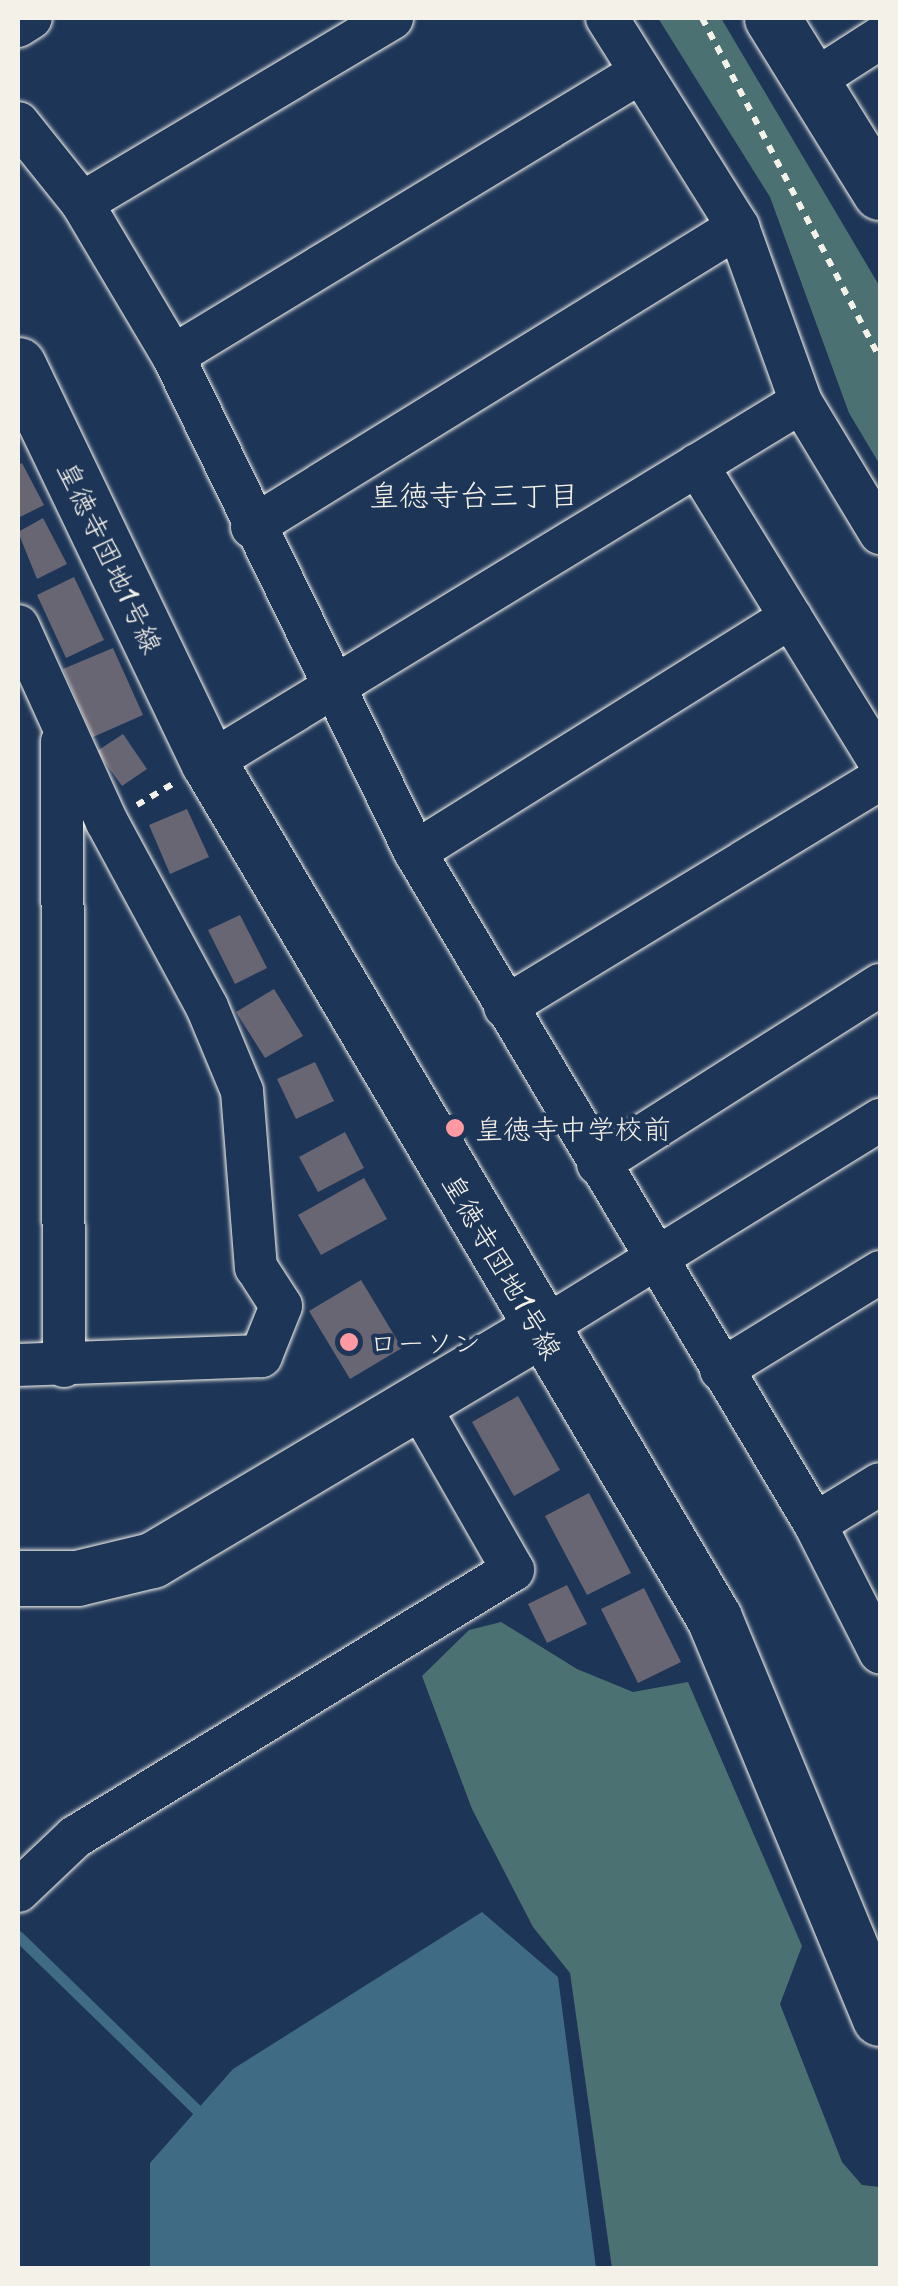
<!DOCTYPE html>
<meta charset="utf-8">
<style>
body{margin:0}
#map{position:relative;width:898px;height:2286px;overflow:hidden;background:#1d3557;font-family:"Playpen Sans","Klee One",sans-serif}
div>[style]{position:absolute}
.green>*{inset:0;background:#4c7173}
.water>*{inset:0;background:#3f6b85}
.stream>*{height:11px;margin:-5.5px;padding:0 5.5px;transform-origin:5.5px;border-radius:5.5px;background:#3f6b85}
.building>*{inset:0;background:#696674}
.path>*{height:6px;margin-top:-3px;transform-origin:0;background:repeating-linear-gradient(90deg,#f4f1e8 0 8px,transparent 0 16px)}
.roads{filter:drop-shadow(0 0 2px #f4f1e8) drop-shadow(0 0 2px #f4f1e8)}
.street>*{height:42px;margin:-21px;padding:0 21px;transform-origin:21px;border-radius:21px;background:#1d3557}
.secondary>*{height:55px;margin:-27.5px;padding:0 27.5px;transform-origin:27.5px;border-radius:27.5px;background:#1d3557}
.dots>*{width:28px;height:28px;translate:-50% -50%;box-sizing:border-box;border:5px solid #1d3557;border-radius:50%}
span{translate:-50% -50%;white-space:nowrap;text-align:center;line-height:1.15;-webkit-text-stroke:8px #1d3557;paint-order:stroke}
.street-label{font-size:28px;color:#f4f1e8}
.poi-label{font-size:28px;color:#f4f1e8}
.left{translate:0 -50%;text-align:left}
.neighbourhood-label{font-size:30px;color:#f4f1e8}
.frame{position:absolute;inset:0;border:20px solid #f4f1e8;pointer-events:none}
</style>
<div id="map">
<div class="green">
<div style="clip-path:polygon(658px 18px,721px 18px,880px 287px,880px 465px,849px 413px,770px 197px)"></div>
<div style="clip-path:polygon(501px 1622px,577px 1669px,633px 1692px,688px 1682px,802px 1946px,780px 2004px,842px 2162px,862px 2185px,880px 2187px,880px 2268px,612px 2268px,570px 1973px,533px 1927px,472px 1809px,422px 1676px,469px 1630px)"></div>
</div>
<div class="water">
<div style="clip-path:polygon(482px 1912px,558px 1977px,596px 2268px,150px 2268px,150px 2163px,233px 2069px)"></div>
</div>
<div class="stream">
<div style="left:18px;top:1936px;width:265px;rotate:44.2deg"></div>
</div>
<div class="building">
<div style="clip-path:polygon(22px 463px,44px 505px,18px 518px,18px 465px)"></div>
<div style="clip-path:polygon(43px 518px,67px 564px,37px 579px,18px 532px)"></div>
<div style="clip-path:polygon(74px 577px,104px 640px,66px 658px,37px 595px)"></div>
<div style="clip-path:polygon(113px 648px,143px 715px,93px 737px,63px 669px)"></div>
<div style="clip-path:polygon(123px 734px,147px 769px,122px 786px,97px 751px)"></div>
<div style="clip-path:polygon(187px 809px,209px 857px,170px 874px,149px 825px)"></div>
<div style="clip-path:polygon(240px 915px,267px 968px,235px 984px,208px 930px)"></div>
<div style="clip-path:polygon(274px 989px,303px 1036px,265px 1058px,236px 1012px)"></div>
<div style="clip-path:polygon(315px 1062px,334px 1101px,296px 1119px,277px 1079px)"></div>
<div style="clip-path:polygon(345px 1132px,364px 1168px,318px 1192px,299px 1157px)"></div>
<div style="clip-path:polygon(364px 1178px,387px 1219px,321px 1255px,298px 1215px)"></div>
<div style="clip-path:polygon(361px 1280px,402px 1348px,350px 1379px,309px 1311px)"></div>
<div style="clip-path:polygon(518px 1396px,560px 1470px,514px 1496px,472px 1422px)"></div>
<div style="clip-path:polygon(589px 1493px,631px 1573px,587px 1595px,545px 1516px)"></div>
<div style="clip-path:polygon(567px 1585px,587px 1624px,547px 1643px,528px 1604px)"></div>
<div style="clip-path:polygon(644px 1588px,681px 1662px,638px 1683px,601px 1609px)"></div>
</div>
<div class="path">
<div style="left:702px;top:18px;width:384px;rotate:62.4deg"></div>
<div style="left:137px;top:805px;width:43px;rotate:-30.7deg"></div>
</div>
<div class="roads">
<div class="street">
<div style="left:607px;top:18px;width:247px;rotate:57.9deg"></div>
<div style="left:738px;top:227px;width:186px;rotate:70.2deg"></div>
<div style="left:801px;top:402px;width:153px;rotate:58.9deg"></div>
<div style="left:18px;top:26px;width:15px;rotate:-32deg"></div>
<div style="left:813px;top:81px;width:80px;rotate:-32.7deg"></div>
<div style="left:18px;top:123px;width:102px;rotate:51.3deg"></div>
<div style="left:82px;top:203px;width:178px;rotate:59.3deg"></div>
<div style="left:173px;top:356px;width:552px;rotate:63.99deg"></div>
<div style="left:415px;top:852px;width:782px;rotate:59.24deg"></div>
<div style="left:815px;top:1524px;width:144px;rotate:63.1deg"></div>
<div style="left:82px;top:203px;width:361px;rotate:-30.8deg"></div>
<div style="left:173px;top:356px;width:547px;rotate:-31.25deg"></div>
<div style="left:697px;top:465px;width:349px;rotate:58.4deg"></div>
<div style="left:252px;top:527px;width:571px;rotate:-31.69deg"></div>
<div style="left:18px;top:626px;width:215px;rotate:65.6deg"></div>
<div style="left:107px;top:822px;width:210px;rotate:61.6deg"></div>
<div style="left:207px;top:1007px;width:91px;rotate:67.4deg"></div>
<div style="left:242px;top:1091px;width:177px;rotate:85.5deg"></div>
<div style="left:256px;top:1267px;width:46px;rotate:57.3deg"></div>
<div style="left:281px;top:1306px;width:54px;rotate:111.8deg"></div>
<div style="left:261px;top:1356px;width:243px;rotate:177.9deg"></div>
<div style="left:62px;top:742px;width:624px;rotate:89.82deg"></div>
<div style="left:209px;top:763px;width:693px;rotate:-31.37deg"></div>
<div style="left:415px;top:852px;width:443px;rotate:-32deg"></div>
<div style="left:505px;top:1007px;width:439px;rotate:-31.3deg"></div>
<div style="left:598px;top:1164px;width:334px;rotate:-32.4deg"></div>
<div style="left:540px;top:1330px;width:400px;rotate:-31.7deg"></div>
<div style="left:721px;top:1370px;width:187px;rotate:-31.6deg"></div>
<div style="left:815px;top:1524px;width:76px;rotate:-31.6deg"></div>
<div style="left:18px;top:1891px;width:79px;rotate:-43.5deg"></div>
<div style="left:75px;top:1837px;width:513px;rotate:-31.37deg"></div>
<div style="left:513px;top:1570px;width:191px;rotate:-119.8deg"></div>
</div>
<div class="secondary">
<div style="left:772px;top:18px;width:205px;rotate:58.2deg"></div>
<div style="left:18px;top:365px;width:441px;rotate:64.4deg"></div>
<div style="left:209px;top:763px;width:993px;rotate:59.43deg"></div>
<div style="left:714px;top:1618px;width:433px;rotate:67.5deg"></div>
<div style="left:18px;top:1578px;width:59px"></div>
<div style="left:77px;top:1578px;width:77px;rotate:-13.5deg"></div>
<div style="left:152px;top:1560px;width:451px;rotate:-30.7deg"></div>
</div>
</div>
<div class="dots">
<div style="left:455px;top:1128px;background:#ff9aa2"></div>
<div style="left:349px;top:1342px;background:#ff9aa2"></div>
</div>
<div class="street-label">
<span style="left:111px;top:557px;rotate:65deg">皇徳寺団地1号線</span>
<span style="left:503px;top:1266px;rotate:60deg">皇徳寺団地1号線</span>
</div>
<div class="poi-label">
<span class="left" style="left:475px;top:1128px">皇徳寺中学校前</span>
<span class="left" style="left:369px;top:1342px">ローソン</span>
</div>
<div class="neighbourhood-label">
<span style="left:474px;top:494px">皇徳寺台三丁目</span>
</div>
<div class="frame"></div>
</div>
